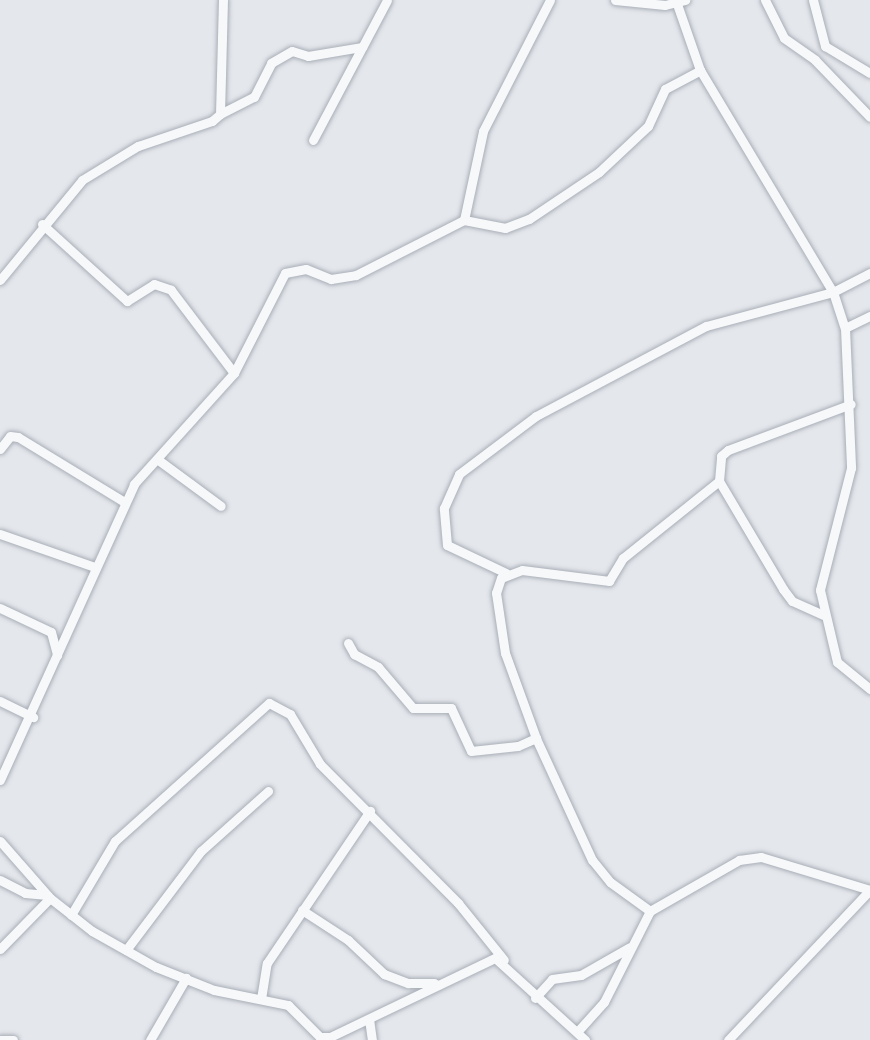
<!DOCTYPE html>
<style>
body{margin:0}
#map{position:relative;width:870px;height:1040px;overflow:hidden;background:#e4e7ec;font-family:Roboto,sans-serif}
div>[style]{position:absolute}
.roads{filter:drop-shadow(0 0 2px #a9aeb7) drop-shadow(0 0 2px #a9aeb7)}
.street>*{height:9px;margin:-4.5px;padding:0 4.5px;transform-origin:4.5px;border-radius:4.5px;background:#f7f8fa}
span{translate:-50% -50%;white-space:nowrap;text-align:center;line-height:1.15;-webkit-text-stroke:5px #f4f6f9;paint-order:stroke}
</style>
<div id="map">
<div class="roads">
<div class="street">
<div style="left:615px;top:0;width:50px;rotate:5.7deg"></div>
<div style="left:665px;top:5px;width:21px;rotate:-14deg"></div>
<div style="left:765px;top:0;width:42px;rotate:63.4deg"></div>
<div style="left:784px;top:38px;width:38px;rotate:35deg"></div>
<div style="left:815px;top:60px;width:79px;rotate:46deg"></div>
<div style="left:813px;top:0;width:48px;rotate:75.4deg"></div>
<div style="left:825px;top:46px;width:52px;rotate:31deg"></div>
<div style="left:677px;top:4px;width:70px;rotate:70.8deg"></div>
<div style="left:700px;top:70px;width:259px;rotate:59.1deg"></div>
<div style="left:833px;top:292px;width:38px;rotate:72deg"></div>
<div style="left:845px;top:328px;width:140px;rotate:87.5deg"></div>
<div style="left:851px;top:468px;width:126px;rotate:104.3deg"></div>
<div style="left:820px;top:590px;width:74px;rotate:76.7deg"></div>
<div style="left:837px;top:662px;width:43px;rotate:39.3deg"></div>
<div style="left:220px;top:114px;width:38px;rotate:-27deg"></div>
<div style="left:254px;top:97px;width:38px;rotate:-63deg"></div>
<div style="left:271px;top:63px;width:24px;rotate:-30deg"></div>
<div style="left:292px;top:51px;width:17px;rotate:17deg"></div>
<div style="left:308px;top:56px;width:55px;rotate:-9.5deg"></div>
<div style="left:313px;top:140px;width:158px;rotate:-62.1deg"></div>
<div style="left:464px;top:220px;width:42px;rotate:11deg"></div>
<div style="left:505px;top:228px;width:26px;rotate:-21deg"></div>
<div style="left:529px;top:219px;width:84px;rotate:-33.9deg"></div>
<div style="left:599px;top:172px;width:67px;rotate:-43.2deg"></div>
<div style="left:648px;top:126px;width:41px;rotate:-65.3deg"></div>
<div style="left:665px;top:89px;width:40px;rotate:-28deg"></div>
<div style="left:42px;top:224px;width:115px;rotate:42.2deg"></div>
<div style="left:127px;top:301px;width:32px;rotate:-32deg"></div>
<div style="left:154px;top:284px;width:18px;rotate:19deg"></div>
<div style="left:171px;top:290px;width:104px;rotate:52.8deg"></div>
<div style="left:0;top:280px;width:129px;rotate:-50.6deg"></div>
<div style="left:82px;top:180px;width:66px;rotate:-31.3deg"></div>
<div style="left:138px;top:146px;width:78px;rotate:-18.7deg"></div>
<div style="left:212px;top:121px;width:11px;rotate:-41deg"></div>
<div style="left:220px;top:114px;width:114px;rotate:-88.5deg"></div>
<div style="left:845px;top:328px;width:28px;rotate:-26deg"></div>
<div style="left:0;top:449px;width:16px;rotate:-52deg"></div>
<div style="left:10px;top:436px;width:8px;rotate:7deg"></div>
<div style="left:18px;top:437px;width:123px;rotate:31.4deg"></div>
<div style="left:157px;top:459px;width:79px;rotate:36.3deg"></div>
<div style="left:719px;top:481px;width:25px;rotate:-85deg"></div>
<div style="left:721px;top:456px;width:9px;rotate:-41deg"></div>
<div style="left:728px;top:450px;width:131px;rotate:-20.5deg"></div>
<div style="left:0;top:534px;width:101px;rotate:19.2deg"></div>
<div style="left:506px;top:573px;width:65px;rotate:-154.6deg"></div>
<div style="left:447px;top:545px;width:37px;rotate:-95deg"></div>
<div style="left:444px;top:508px;width:37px;rotate:-66deg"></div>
<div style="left:459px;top:474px;width:96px;rotate:-37deg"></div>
<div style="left:536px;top:416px;width:192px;rotate:-27.9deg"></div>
<div style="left:706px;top:326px;width:131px;rotate:-15deg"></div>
<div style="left:833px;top:292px;width:42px;rotate:-27.2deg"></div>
<div style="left:0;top:608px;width:56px;rotate:25.2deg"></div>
<div style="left:51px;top:632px;width:24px;rotate:75deg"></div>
<div style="left:348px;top:643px;width:13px;rotate:61deg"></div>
<div style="left:354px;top:654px;width:27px;rotate:28deg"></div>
<div style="left:378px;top:667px;width:54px;rotate:49.5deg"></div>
<div style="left:413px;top:708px;width:38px"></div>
<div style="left:451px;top:708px;width:47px;rotate:65.1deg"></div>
<div style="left:471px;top:751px;width:47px;rotate:-6.1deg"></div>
<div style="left:518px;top:746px;width:20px;rotate:-24deg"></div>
<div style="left:0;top:701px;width:37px;rotate:26deg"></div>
<div style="left:0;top:780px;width:325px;rotate:-65.6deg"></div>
<div style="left:134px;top:484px;width:149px;rotate:-48deg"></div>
<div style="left:234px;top:373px;width:112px;rotate:-63deg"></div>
<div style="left:285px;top:273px;width:21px;rotate:-11deg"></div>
<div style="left:306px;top:269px;width:27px;rotate:22deg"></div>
<div style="left:331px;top:279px;width:25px;rotate:-9deg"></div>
<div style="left:356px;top:275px;width:121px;rotate:-27deg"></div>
<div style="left:464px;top:220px;width:91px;rotate:-77.9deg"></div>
<div style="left:483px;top:131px;width:147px;rotate:-62.9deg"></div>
<div style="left:0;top:841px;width:76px;rotate:48.7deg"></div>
<div style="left:50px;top:898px;width:53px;rotate:38.2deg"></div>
<div style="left:92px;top:931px;width:73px;rotate:29.4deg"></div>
<div style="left:156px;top:967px;width:62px;rotate:21.6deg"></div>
<div style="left:214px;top:990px;width:76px;rotate:11.5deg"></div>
<div style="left:288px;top:1005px;width:45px;rotate:45deg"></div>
<div style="left:320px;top:1037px;width:10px"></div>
<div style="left:330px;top:1037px;width:183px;rotate:-25.6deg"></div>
<div style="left:495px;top:958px;width:122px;rotate:42.3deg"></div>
<div style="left:0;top:880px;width:28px;rotate:27deg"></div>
<div style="left:25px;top:893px;width:22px;rotate:5deg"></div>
<div style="left:302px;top:910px;width:55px;rotate:33.1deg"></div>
<div style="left:348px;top:940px;width:50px;rotate:43.4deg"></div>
<div style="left:384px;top:974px;width:26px;rotate:21deg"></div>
<div style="left:408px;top:983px;width:26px"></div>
<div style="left:650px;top:911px;width:49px;rotate:-144.1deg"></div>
<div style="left:610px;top:882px;width:28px;rotate:-129deg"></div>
<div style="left:592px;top:860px;width:134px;rotate:-114.7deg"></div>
<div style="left:536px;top:738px;width:90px;rotate:-110deg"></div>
<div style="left:505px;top:653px;width:61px;rotate:-98.5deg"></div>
<div style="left:496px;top:593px;width:16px;rotate:-72deg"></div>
<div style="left:501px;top:578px;width:22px;rotate:-21deg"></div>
<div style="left:522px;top:570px;width:88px;rotate:7.2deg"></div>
<div style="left:609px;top:581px;width:27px;rotate:-59deg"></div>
<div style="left:623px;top:558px;width:123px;rotate:-38.7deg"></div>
<div style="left:719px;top:481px;width:126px;rotate:59.3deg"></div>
<div style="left:783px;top:589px;width:15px;rotate:53deg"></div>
<div style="left:792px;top:601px;width:34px;rotate:24deg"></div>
<div style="left:71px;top:915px;width:86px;rotate:-59.3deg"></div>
<div style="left:115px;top:841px;width:207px;rotate:-41.9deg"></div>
<div style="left:269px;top:703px;width:24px;rotate:28deg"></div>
<div style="left:290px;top:714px;width:58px;rotate:59deg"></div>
<div style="left:320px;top:764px;width:196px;rotate:45.2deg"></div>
<div style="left:458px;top:903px;width:73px;rotate:51.1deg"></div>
<div style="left:0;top:949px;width:71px;rotate:-45.6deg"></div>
<div style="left:126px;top:950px;width:124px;rotate:-52.9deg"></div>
<div style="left:201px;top:851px;width:90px;rotate:-41.8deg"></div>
<div style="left:535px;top:998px;width:25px;rotate:-48deg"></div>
<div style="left:552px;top:979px;width:29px;rotate:-8deg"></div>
<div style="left:581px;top:975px;width:56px;rotate:-29.7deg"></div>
<div style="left:261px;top:999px;width:36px;rotate:-81deg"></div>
<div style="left:267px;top:963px;width:184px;rotate:-55.9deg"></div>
<div style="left:369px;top:1019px;width:21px;rotate:82deg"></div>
<div style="left:577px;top:1032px;width:40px;rotate:-48deg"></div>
<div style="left:604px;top:1002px;width:102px;rotate:-63.2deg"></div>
<div style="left:650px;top:911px;width:103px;rotate:-29.8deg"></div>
<div style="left:739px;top:860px;width:22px;rotate:-8deg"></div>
<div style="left:761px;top:857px;width:114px;rotate:16.8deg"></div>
<div style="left:0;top:1040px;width:13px"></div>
<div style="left:150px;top:1040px;width:72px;rotate:-59.9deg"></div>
<div style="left:728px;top:1040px;width:207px;rotate:-46.6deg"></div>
</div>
</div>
</div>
